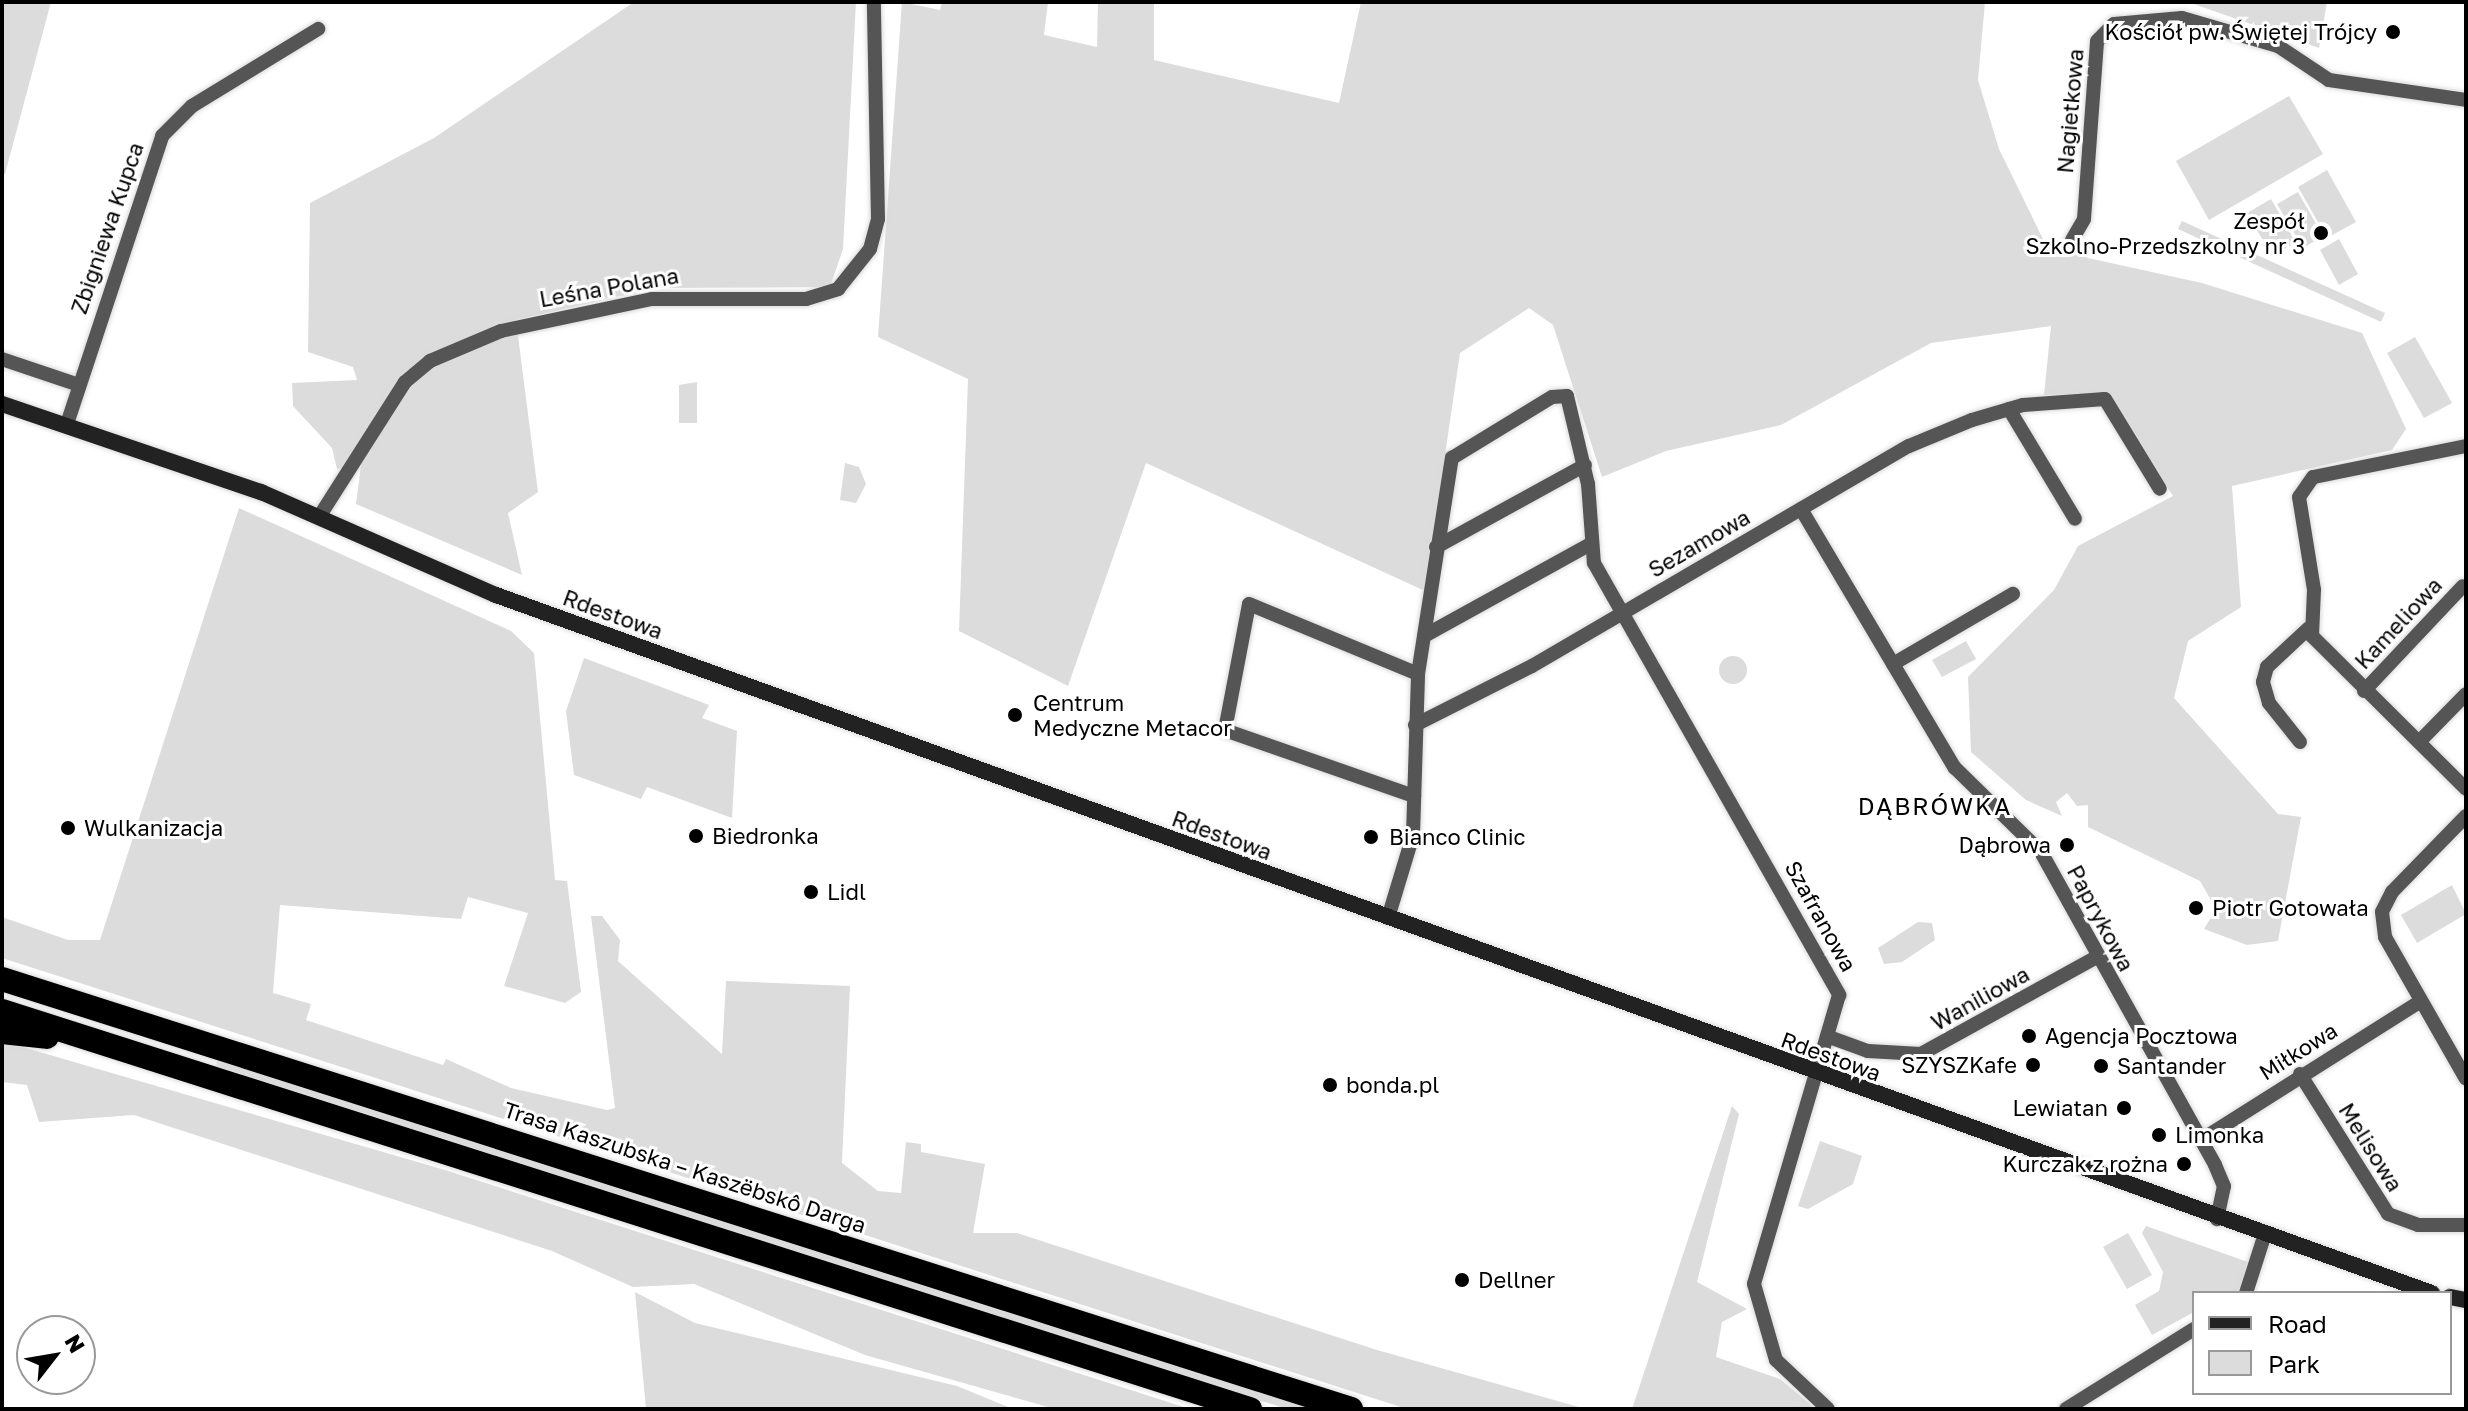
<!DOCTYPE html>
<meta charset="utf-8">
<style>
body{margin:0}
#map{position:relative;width:2468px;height:1411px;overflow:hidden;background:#fff;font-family:"Golos Text",sans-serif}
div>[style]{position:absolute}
.green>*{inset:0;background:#dcdcdc}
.round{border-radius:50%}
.roads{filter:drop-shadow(0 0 2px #dbdbdb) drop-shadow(0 0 2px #dbdbdb)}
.street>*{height:14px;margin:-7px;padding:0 7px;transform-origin:7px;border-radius:7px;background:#555}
.secondary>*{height:16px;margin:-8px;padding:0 8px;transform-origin:8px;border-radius:8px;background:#222}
.highway>*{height:24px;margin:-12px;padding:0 12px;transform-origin:12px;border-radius:12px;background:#000}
.dots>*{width:22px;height:22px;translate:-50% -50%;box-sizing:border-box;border:4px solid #fff;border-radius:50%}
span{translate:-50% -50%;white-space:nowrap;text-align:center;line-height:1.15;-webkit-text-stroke:6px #fff;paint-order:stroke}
.poi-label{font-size:22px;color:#000}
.right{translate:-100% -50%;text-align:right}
.left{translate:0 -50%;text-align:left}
.street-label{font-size:22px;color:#000}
.neighbourhood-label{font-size:24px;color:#000;letter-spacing:2px}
.frame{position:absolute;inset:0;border:4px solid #000;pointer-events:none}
.legend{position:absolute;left:2192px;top:1291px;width:260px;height:104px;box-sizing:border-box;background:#fff;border:2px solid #999;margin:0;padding:10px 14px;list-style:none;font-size:24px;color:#000}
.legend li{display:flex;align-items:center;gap:16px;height:40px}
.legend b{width:40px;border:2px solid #999}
.north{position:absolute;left:16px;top:1315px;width:80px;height:80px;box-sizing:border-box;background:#fff;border:2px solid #999;border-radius:50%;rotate:59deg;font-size:22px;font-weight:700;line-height:32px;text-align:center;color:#000}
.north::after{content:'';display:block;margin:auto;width:28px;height:36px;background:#000;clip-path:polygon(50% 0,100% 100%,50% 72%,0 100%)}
</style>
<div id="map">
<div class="green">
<div style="clip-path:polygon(2px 2px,51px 2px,5px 174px,2px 174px)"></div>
<div style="clip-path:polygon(634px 2px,856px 2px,843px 249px,830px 287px,655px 288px,516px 320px,538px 492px,508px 513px,522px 575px,356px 504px,361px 465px,337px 469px,332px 448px,293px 406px,292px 383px,357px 380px,353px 367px,308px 352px,310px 203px,434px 138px)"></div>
<div style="clip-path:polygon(902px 2px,940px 10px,942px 2px,1048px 2px,1044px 35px,1097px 47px,1098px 2px,1154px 2px,1154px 60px,1339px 103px,1361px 2px,1985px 2px,1978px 80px,1999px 149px,2043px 239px,2088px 258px,2202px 283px,2362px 333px,2406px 429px,2392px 450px,2232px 486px,2241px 607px,2188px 641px,2174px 698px,2278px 814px,2301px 817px,2278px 941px,2247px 945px,2204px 929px,2216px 909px,2200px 881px,2088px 827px,2088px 805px,2077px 806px,2067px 793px,2056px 802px,2062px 816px,2026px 800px,1971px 752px,1968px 677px,2054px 590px,2078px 546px,2173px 496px,2108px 393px,2044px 395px,2051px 326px,1931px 343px,1781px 425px,1666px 451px,1602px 477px,1553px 325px,1529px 308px,1460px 353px,1425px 591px,1146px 463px,1068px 686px,959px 631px,968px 379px,878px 337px)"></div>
<div style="clip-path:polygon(2188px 2px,2327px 2px,2319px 48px)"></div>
<div style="clip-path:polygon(2289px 96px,2323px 154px,2209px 220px,2176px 161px)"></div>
<div style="clip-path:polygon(2327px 170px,2356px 222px,2327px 238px,2298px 187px)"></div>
<div style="clip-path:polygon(2298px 192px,2323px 236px,2303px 248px,2277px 204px)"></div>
<div style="clip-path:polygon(2271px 199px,2296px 243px,2272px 256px,2247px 213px)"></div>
<div style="clip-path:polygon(2182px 221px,2385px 313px,2381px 322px,2178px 229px)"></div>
<div style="clip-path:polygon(2339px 239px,2358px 274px,2339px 285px,2320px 250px)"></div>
<div style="clip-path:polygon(2415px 337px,2452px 403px,2424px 418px,2387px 353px)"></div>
<div style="clip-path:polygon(697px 382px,697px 423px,679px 423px,679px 385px)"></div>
<div style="clip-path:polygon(845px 463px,859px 467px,866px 484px,856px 503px,840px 500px)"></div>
<div style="clip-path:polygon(239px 508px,511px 631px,534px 653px,555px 880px,567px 881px,581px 992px,565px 1003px,504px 986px,528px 913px,468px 897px,461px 919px,280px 905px,273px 993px,311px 1004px,306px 1020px,443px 1065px,446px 1059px,511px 1088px,607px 1110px,615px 1108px,591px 916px,602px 916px,620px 940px,618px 961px,722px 1054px,726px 981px,850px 986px,842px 1163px,878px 1191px,901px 1193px,906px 1142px,921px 1144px,921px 1152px,985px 1164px,973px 1233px,1017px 1233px,1377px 1350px,1586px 1409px,1407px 1409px,2px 958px,2px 917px,68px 940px,100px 940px)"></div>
<div style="clip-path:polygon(1966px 641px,1976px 659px,1942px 677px,1932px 660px)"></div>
<div class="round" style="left:1719px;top:656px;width:28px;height:28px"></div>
<div style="clip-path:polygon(584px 658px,709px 705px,702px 718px,737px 731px,732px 818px,647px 787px,641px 799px,574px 775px,566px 711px)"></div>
<div style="clip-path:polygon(2452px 885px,2466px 914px,2417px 943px,2401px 915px)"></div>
<div style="clip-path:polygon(1918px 922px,1932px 923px,1935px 940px,1902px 962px,1884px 964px,1878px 948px)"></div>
<div style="clip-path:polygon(2px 1041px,445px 1170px,1190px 1409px,1055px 1409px,865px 1355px,694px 1284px,633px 1287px,552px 1251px,134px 1115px,39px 1122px,27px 1085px,2px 1082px)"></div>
<div style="clip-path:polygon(218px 1058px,1314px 1409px,1287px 1409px,216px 1066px)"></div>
<div style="clip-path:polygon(1732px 1106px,1739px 1114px,1697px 1282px,1747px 1309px,1722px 1322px,1716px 1357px,1780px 1379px,1816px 1409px,1632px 1409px)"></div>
<div style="clip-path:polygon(1820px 1141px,1862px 1156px,1853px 1184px,1808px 1209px,1798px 1206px)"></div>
<div style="clip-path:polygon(2146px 1226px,2248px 1262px,2240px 1293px,2194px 1293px,2194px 1312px,2152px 1335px,2135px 1305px,2159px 1291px,2163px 1272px,2142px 1233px)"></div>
<div style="clip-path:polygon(2128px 1233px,2152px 1275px,2127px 1289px,2103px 1247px)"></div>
<div style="clip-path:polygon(635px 1292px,695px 1323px,957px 1386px,1013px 1409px,646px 1409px)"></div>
</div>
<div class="roads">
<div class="street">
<div style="left:2072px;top:240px;width:24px;rotate:-60deg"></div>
<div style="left:2084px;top:219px;width:178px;rotate:-85.8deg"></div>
<div style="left:2097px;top:41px;width:24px;rotate:-45deg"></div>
<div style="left:2114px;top:24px;width:68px;rotate:-5deg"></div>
<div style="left:2182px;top:18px;width:100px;rotate:16.3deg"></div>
<div style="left:2278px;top:46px;width:61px;rotate:33.7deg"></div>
<div style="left:2329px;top:80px;width:138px;rotate:8.3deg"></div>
<div style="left:2px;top:359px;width:81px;rotate:18.7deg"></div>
<div style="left:2009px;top:409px;width:128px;rotate:59deg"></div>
<div style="left:67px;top:424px;width:303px;rotate:-71.7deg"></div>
<div style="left:162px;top:136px;width:42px;rotate:-45deg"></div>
<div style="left:192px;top:106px;width:148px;rotate:-31.4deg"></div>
<div style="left:2466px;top:446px;width:156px;rotate:168.5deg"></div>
<div style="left:2313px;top:477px;width:24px;rotate:125deg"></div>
<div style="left:2299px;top:497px;width:94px;rotate:80.8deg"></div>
<div style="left:2314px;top:590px;width:46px;rotate:92.5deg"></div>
<div style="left:2312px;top:636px;width:217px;rotate:44.8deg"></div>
<div style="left:1801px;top:509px;width:301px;rotate:59.3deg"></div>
<div style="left:1955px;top:768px;width:120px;rotate:44.3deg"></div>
<div style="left:2041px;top:852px;width:358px;rotate:60.9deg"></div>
<div style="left:2215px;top:1165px;width:23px;rotate:67deg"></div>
<div style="left:2224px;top:1186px;width:34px;rotate:102deg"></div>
<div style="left:319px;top:517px;width:160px;rotate:-57.5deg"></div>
<div style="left:405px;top:382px;width:33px;rotate:-40deg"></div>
<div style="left:430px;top:361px;width:77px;rotate:-22.9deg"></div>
<div style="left:501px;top:331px;width:154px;rotate:-12deg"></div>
<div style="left:652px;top:299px;width:154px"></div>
<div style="left:806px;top:299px;width:34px;rotate:-17deg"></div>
<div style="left:838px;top:289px;width:51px;rotate:-51.3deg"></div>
<div style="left:870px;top:249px;width:31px;rotate:-75deg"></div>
<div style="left:878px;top:219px;width:217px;rotate:-91.1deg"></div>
<div style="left:1436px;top:547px;width:170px;rotate:-28.8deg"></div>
<div style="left:1424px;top:636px;width:188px;rotate:-28.9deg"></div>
<div style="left:1893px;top:664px;width:139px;rotate:-30.3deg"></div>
<div style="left:2364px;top:691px;width:144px;rotate:-46.7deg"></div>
<div style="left:1415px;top:725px;width:131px;rotate:-26.8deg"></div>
<div style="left:1532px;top:666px;width:436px;rotate:-30.3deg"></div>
<div style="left:1909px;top:446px;width:68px;rotate:-22.4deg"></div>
<div style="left:1972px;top:420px;width:53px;rotate:-16.4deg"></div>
<div style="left:2023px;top:405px;width:82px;rotate:-4.2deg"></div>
<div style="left:2105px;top:399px;width:105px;rotate:58.6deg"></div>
<div style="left:2300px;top:742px;width:50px;rotate:-128.5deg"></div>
<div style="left:2269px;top:703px;width:22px;rotate:-106deg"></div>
<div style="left:2263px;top:682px;width:16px;rotate:-75deg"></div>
<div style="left:2267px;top:667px;width:57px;rotate:-42.9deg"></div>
<div style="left:2419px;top:742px;width:67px;rotate:-45.6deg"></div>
<div style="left:1414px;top:796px;width:200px;rotate:-160.8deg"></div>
<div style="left:1225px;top:730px;width:128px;rotate:-79.2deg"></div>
<div style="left:1249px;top:604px;width:183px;rotate:22.5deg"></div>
<div style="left:2466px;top:816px;width:106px;rotate:134.2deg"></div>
<div style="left:2392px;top:892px;width:22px;rotate:117deg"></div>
<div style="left:2382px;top:912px;width:25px;rotate:83deg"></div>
<div style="left:2385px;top:937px;width:163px;rotate:60.3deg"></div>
<div style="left:1388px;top:918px;width:87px;rotate:-73.2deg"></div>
<div style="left:1413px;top:835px;width:161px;rotate:-88.2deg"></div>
<div style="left:1418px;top:674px;width:219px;rotate:-81.1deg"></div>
<div style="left:1452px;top:458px;width:117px;rotate:-31.4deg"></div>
<div style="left:1552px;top:397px;width:15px;rotate:-4deg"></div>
<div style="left:1567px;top:396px;width:90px;rotate:76.6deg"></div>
<div style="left:1588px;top:484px;width:79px;rotate:85.7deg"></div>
<div style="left:1594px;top:563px;width:497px;rotate:60.4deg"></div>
<div style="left:1839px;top:995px;width:301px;rotate:106.4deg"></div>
<div style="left:1754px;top:1284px;width:79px;rotate:73.9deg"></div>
<div style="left:1776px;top:1360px;width:71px;rotate:43.3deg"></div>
<div style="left:1832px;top:1038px;width:38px;rotate:20deg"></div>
<div style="left:1868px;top:1051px;width:53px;rotate:3.2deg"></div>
<div style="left:1921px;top:1054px;width:201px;rotate:-28.9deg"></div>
<div style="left:2300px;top:1074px;width:165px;rotate:57.8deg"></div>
<div style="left:2388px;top:1214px;width:32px;rotate:20deg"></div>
<div style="left:2418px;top:1225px;width:48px"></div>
<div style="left:2201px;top:1140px;width:260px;rotate:-32.3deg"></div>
<div style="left:2246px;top:1293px;width:59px;rotate:-72.2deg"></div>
<div style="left:2066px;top:1409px;width:151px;rotate:-32deg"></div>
</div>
<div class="secondary">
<div style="left:2px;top:404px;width:274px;rotate:18.8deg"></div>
<div style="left:261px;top:492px;width:257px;rotate:23.7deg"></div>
<div style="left:496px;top:595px;width:2058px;rotate:19.83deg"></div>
<div style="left:2450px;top:1297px;width:16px;rotate:11deg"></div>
</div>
<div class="highway">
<div style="left:2px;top:979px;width:1416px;rotate:17.68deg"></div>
<div style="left:2px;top:1011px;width:1310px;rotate:17.69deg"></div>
<div style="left:2px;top:1032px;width:45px;rotate:6.3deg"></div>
</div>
</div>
<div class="dots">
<div style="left:2393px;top:32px;background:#000"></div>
<div style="left:2321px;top:233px;background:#000"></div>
<div style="left:1015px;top:715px;background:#000"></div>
<div style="left:68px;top:828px;background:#000"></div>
<div style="left:696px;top:836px;background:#000"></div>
<div style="left:1371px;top:837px;background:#000"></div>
<div style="left:2067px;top:845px;background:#000"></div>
<div style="left:811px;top:892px;background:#000"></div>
<div style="left:2196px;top:908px;background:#000"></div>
<div style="left:2029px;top:1036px;background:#000"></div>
<div style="left:2033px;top:1065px;background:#000"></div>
<div style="left:2101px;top:1066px;background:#000"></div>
<div style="left:1330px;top:1085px;background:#000"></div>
<div style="left:2124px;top:1108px;background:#000"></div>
<div style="left:2159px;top:1135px;background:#000"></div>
<div style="left:2184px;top:1164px;background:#000"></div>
<div style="left:1462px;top:1280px;background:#000"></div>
</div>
<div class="poi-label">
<span class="right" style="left:2377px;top:32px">Kościół pw. Świętej Trójcy</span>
<span class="right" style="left:2305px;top:233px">Zespół<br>Szkolno-Przedszkolny nr 3</span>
<span class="left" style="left:1033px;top:715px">Centrum<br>Medyczne Metacor</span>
<span class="left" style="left:84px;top:828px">Wulkanizacja</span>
<span class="left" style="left:712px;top:836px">Biedronka</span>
<span class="left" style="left:1389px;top:837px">Bianco Clinic</span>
<span class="right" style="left:2051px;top:845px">Dąbrowa</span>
<span class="left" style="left:827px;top:892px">Lidl</span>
<span class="left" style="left:2212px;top:908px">Piotr Gotowała</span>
<span class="left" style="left:2045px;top:1036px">Agencja Pocztowa</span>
<span class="right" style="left:2017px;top:1065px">SZYSZKafe</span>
<span class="left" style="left:2117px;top:1066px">Santander</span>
<span class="left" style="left:1346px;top:1085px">bonda.pl</span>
<span class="right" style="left:2108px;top:1108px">Lewiatan</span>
<span class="left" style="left:2175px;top:1135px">Limonka</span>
<span class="right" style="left:2168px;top:1164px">Kurczak z rożna</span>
<span class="left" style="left:1478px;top:1280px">Dellner</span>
</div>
<div class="street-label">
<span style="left:2070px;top:111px;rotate:-85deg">Nagietkowa</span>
<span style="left:107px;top:228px;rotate:-71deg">Zbigniewa Kupca</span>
<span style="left:609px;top:287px;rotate:-10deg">Leśna Polana</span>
<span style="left:1699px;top:543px;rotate:-30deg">Sezamowa</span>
<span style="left:613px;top:614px;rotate:20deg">Rdestowa</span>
<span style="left:2398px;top:623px;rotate:-47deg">Kameliowa</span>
<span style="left:1222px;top:835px;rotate:20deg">Rdestowa</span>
<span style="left:1821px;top:916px;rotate:61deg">Szafranowa</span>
<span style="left:2101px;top:918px;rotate:62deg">Paprykowa</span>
<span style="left:1980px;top:998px;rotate:-29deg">Waniliowa</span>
<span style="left:2298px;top:1051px;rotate:-32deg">Miłkowa</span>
<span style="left:1831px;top:1056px;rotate:20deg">Rdestowa</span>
<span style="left:2371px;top:1147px;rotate:58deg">Melisowa</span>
<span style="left:685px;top:1167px;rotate:18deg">Trasa Kaszubska – Kaszëbskô Darga</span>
</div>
<div class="neighbourhood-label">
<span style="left:1935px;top:806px">DĄBRÓWKA</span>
</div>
<div class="frame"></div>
<ul class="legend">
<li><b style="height:10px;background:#222"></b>Road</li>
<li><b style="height:22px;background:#dcdcdc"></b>Park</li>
</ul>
<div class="north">N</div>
</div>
